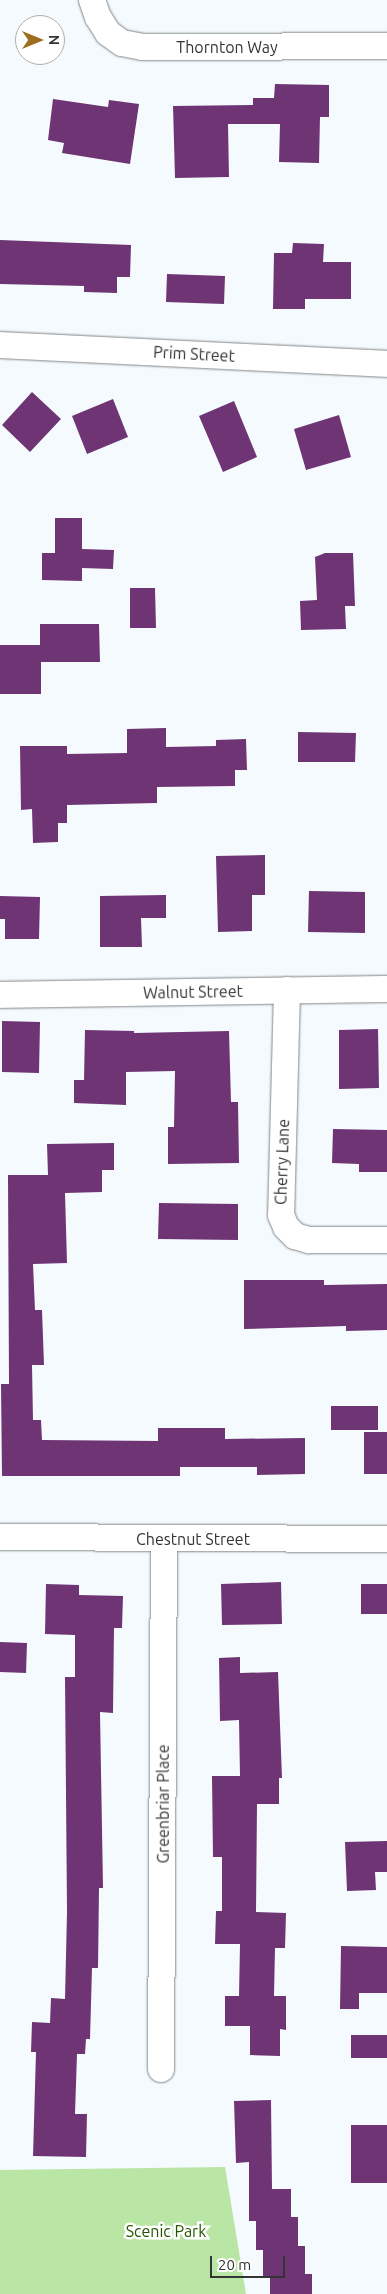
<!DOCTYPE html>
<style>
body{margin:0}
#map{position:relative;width:387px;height:2294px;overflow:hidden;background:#f5fafe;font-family:Ubuntu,sans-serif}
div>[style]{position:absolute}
.green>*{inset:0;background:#b9e5a5}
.building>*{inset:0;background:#6e3473}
.roads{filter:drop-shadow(0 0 1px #828689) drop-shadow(0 0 1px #828689)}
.street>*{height:26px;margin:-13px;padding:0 13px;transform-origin:13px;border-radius:13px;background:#fff}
span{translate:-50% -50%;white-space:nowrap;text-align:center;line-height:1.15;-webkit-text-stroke:5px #fff;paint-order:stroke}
.street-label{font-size:16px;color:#333436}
.park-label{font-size:16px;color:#245400}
.north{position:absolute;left:15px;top:15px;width:50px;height:50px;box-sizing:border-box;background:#fff;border:1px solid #adaeaf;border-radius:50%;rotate:90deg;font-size:14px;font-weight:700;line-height:20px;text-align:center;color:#333436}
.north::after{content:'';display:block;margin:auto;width:18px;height:22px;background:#9d6e20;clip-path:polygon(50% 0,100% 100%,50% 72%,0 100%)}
.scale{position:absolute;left:210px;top:2256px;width:75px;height:22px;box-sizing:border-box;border:2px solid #333436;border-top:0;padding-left:6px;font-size:15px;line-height:18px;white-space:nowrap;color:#333436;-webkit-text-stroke:4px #fff;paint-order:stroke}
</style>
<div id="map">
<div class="green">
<div style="clip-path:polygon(225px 2167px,246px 2294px,0 2294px,0 2170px)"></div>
</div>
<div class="building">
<div style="clip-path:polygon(275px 84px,329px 85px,329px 117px,320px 117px,319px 163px,279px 162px,280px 124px,228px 124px,229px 177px,175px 178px,173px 106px,253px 105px,253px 98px,274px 98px)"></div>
<div style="clip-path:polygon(53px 99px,108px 107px,109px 100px,139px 104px,130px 164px,62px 153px,64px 143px,48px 140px)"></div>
<div style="clip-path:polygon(0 240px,131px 245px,130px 277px,117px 277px,117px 293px,84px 292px,84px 286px,0 284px)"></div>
<div style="clip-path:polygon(293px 243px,324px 244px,323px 262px,351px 262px,351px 299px,305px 299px,305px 309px,273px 309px,274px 253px,292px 253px)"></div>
<div style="clip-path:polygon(167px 274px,225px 276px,224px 304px,166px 302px)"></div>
<div style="clip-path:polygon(32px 392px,61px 419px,30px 452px,2px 425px)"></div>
<div style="clip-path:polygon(113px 399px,128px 437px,87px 454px,72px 416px)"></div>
<div style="clip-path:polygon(234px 401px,257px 457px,223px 472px,199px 416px)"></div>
<div style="clip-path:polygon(339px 415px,351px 457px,306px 470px,294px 429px)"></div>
<div style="clip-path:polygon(55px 518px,82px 518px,82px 549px,114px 550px,113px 569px,82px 568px,82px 581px,42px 580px,42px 553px,55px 553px)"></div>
<div style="clip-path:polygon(325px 553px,353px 553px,355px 606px,345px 606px,346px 629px,301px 630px,300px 601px,317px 600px,315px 557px)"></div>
<div style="clip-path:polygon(130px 588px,155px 588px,156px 628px,130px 628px)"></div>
<div style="clip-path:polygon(40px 624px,99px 624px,100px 662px,41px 662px,41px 694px,0 694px,0 645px,40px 645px)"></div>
<div style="clip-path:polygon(166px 728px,166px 747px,216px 746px,216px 740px,246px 739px,247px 770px,235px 770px,235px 786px,157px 787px,157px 803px,67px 805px,67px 823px,58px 823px,58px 842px,33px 843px,32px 809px,21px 810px,20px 746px,67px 746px,67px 754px,127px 753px,127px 729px)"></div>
<div style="clip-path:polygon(298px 732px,356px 733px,355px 762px,298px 762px)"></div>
<div style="clip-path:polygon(265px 855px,265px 895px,252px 895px,252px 931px,218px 932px,216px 856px)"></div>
<div style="clip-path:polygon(309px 891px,365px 892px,365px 933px,308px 932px)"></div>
<div style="clip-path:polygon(166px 895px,166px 918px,141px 918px,142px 947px,100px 947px,100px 896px)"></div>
<div style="clip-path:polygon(0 896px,40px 897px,39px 939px,5px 939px,5px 919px,0 919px)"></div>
<div style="clip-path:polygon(2px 1021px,40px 1022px,39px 1073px,2px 1072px)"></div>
<div style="clip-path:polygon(378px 1029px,379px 1088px,339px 1089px,339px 1030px)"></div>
<div style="clip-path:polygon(85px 1030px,134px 1031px,134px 1033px,229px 1031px,231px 1102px,238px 1102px,239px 1163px,168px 1164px,168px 1127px,174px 1127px,175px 1071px,126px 1072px,126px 1105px,74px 1103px,74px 1080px,84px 1080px)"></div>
<div style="clip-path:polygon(333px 1129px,387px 1130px,387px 1172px,359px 1172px,359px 1164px,332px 1163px)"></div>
<div style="clip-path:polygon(114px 1143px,114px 1170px,102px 1170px,102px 1192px,65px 1193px,67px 1263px,33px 1264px,35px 1310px,42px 1310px,44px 1365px,32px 1365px,33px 1420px,41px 1420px,42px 1440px,158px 1441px,158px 1428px,225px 1428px,225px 1439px,305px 1438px,305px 1474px,257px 1475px,257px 1467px,180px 1467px,180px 1476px,2px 1476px,1px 1384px,9px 1384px,8px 1175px,48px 1175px,47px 1144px)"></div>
<div style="clip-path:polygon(159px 1203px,238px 1204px,238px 1240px,158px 1239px)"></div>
<div style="clip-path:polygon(244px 1280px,324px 1280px,324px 1285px,387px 1284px,387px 1330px,346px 1331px,346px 1326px,244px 1329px)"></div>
<div style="clip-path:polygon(331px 1406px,378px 1406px,378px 1430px,331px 1430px)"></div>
<div style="clip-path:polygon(364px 1432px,387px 1432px,387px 1474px,364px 1474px)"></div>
<div style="clip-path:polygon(281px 1582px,282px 1624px,222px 1625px,221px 1584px)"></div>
<div style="clip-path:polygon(46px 1584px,79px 1585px,79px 1595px,123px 1596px,122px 1628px,114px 1628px,113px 1713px,100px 1712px,103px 1888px,99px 1888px,98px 1968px,92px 1968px,90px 2039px,86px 2039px,85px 2054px,77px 2054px,75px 2114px,87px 2114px,86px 2157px,33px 2156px,36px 2052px,31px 2052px,32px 2022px,50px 2023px,51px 1998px,65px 1999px,67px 1912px,65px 1677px,75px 1677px,75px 1635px,45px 1634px)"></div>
<div style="clip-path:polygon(361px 1584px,387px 1584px,387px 1614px,361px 1614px)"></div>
<div style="clip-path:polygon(0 1642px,27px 1643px,26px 1673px,0 1672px)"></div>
<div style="clip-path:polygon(240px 1657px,240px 1673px,278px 1672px,282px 1778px,279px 1778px,279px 1804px,257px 1804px,256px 1912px,286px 1913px,285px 1948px,275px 1948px,274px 1996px,286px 1996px,286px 2030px,280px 2029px,280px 2056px,250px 2055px,250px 2026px,225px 2026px,225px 1996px,239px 1996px,240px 1944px,215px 1944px,216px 1911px,222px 1911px,222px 1857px,213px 1857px,212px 1776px,240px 1776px,239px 1720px,220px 1721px,219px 1658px)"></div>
<div style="clip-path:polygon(387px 1841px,387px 1872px,375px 1872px,376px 1890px,347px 1891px,345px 1842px)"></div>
<div style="clip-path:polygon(341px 1946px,387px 1947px,387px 1993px,359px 1993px,359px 2009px,340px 2009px)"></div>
<div style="clip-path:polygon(351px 2035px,387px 2035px,387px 2058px,351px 2058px)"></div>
<div style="clip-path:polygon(271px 2100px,272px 2189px,291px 2189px,291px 2217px,298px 2217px,298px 2246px,305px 2246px,305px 2274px,312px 2274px,312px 2294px,270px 2294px,270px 2278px,263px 2278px,263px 2250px,256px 2250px,256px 2221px,249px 2221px,249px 2162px,236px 2163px,234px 2101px)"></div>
<div style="clip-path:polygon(351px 2125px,387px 2125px,387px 2183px,351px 2183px)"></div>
</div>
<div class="roads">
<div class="street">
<div style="left:92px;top:0;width:18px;rotate:71deg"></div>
<div style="left:98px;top:17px;width:19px;rotate:58deg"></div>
<div style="left:108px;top:33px;width:17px;rotate:36deg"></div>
<div style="left:122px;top:43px;width:20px;rotate:11deg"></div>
<div style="left:142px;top:47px;width:245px;rotate:-0.2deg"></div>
<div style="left:0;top:345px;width:387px;rotate:2.8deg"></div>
<div style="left:287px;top:990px;width:225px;rotate:91.5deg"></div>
<div style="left:281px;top:1215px;width:13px;rotate:67deg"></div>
<div style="left:286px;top:1227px;width:13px;rotate:45deg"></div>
<div style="left:295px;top:1236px;width:15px;rotate:16deg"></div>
<div style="left:309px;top:1240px;width:78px"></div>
<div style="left:0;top:995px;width:387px;rotate:-0.9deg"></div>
<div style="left:0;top:1537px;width:387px;rotate:0.3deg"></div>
<div style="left:161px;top:2069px;width:530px;rotate:-89.68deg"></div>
</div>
</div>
<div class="street-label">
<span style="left:227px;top:47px">Thornton Way</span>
<span style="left:194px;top:354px;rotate:3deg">Prim Street</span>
<span style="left:193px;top:992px;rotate:-1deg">Walnut Street</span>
<span style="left:282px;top:1162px;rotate:-88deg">Cherry Lane</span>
<span style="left:193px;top:1539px">Chestnut Street</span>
<span style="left:163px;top:1804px;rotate:-90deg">Greenbriar Place</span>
</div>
<div class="park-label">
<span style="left:166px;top:2231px">Scenic Park</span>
</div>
<div class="north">N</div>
<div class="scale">20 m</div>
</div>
